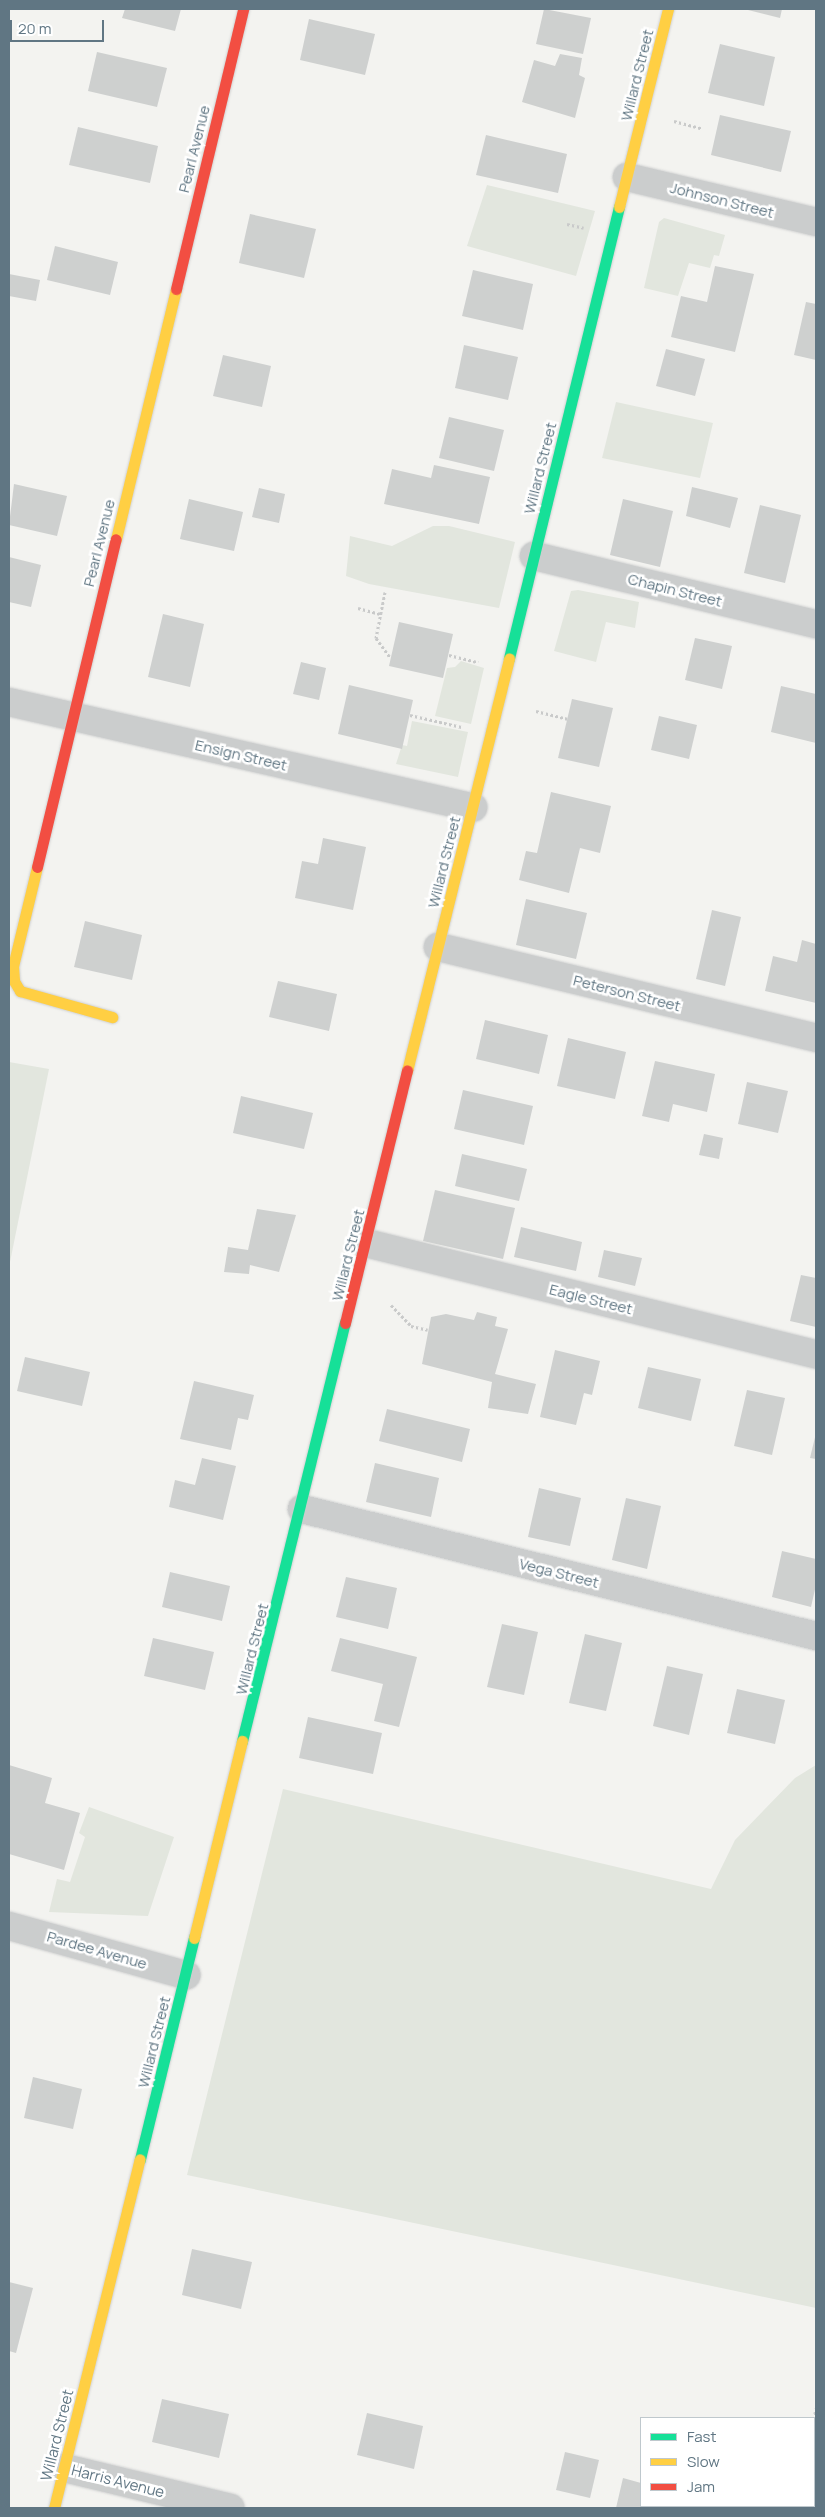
<!DOCTYPE html>
<style>
body{margin:0}
#map{position:relative;width:825px;height:2517px;overflow:hidden;background:#f3f3f0;font-family:Manrope,sans-serif}
div>[style]{position:absolute}
.green>*{inset:0;background:#e2e6de}
.building>*{inset:0;background:#ced0cf}
.path>*{height:3px;margin-top:-1.5px;transform-origin:0;background:repeating-linear-gradient(90deg,#c9caca 0 2.5px,transparent 0 5px)}
.roads{filter:drop-shadow(0 0 1px #d0d1d1) drop-shadow(0 0 1px #d0d1d1)}
.street>*{height:28px;margin:-14px;padding:0 14px;transform-origin:14px;border-radius:14px;background:#cbcdcd}
.fast>*{height:11px;margin:-5.5px;padding:0 5.5px;transform-origin:5.5px;border-radius:5.5px;background:#16e098}
.slow>*{height:11px;margin:-5.5px;padding:0 5.5px;transform-origin:5.5px;border-radius:5.5px;background:#ffcf43}
.jam>*{height:11px;margin:-5.5px;padding:0 5.5px;transform-origin:5.5px;border-radius:5.5px;background:#f24e42}
span{translate:-50% -50%;white-space:nowrap;text-align:center;line-height:1.15;-webkit-text-stroke:5px #fff;paint-order:stroke}
.street-label{font-size:15px;color:#607683}
.frame{position:absolute;inset:0;border:10px solid #607683;pointer-events:none}
.legend{position:absolute;left:640px;top:2417px;width:175px;height:90px;box-sizing:border-box;background:#fff;border:1px solid #bfc8cd;margin:0;padding:6px 9px;list-style:none;font-size:15px;color:#607683}
.legend li{display:flex;align-items:center;gap:10px;height:25px}
.legend b{width:25px;border:1px solid #bfc8cd}
.scale{position:absolute;left:10px;top:20px;width:94px;height:22px;box-sizing:border-box;border:2px solid #607683;border-top:0;padding-left:6px;font-size:15px;line-height:18px;white-space:nowrap;color:#607683;-webkit-text-stroke:4px #fff;paint-order:stroke}
</style>
<div id="map">
<div class="green">
<div style="clip-path:polygon(487px 185px,595px 211px,576px 276px,467px 246px)"></div>
<div style="clip-path:polygon(664px 218px,725px 235px,719px 256px,714px 255px,710px 268px,689px 263px,678px 296px,644px 288px,659px 222px)"></div>
<div style="clip-path:polygon(616px 402px,713px 423px,700px 478px,602px 458px)"></div>
<div style="clip-path:polygon(433px 526px,449px 526px,515px 542px,499px 608px,369px 584px,346px 576px,350px 536px,392px 546px)"></div>
<div style="clip-path:polygon(578px 590px,639px 602px,635px 628px,606px 622px,596px 662px,554px 651px,571px 591px)"></div>
<div style="clip-path:polygon(461px 661px,484px 668px,471px 724px,435px 716px,447px 668px,455px 667px)"></div>
<div style="clip-path:polygon(412px 721px,468px 732px,458px 777px,396px 764px,402px 745px,407px 746px)"></div>
<div style="clip-path:polygon(9px 1062px,49px 1069px,9px 1267px)"></div>
<div style="clip-path:polygon(816px 1765px,816px 2308px,187px 2175px,283px 1789px,711px 1889px,735px 1840px,795px 1778px)"></div>
<div style="clip-path:polygon(89px 1807px,174px 1837px,148px 1916px,49px 1912px,57px 1879px,70px 1882px,85px 1837px,79px 1833px)"></div>
</div>
<div class="building">
<div style="clip-path:polygon(125px 9px,181px 9px,175px 31px,122px 18px)"></div>
<div style="clip-path:polygon(544px 9px,591px 18px,583px 54px,536px 44px)"></div>
<div style="clip-path:polygon(744px 9px,782px 9px,780px 18px)"></div>
<div style="clip-path:polygon(309px 19px,375px 34px,365px 75px,300px 60px)"></div>
<div style="clip-path:polygon(720px 44px,775px 57px,764px 106px,708px 93px)"></div>
<div style="clip-path:polygon(97px 52px,167px 68px,157px 107px,88px 91px)"></div>
<div style="clip-path:polygon(560px 54px,582px 58px,579px 75px,585px 78px,575px 118px,522px 102px,534px 60px,555px 66px)"></div>
<div style="clip-path:polygon(720px 115px,791px 131px,781px 172px,711px 155px)"></div>
<div style="clip-path:polygon(78px 127px,158px 146px,150px 183px,69px 165px)"></div>
<div style="clip-path:polygon(486px 135px,567px 154px,558px 193px,476px 175px)"></div>
<div style="clip-path:polygon(250px 214px,316px 229px,304px 278px,239px 263px)"></div>
<div style="clip-path:polygon(55px 246px,118px 262px,110px 295px,47px 280px)"></div>
<div style="clip-path:polygon(715px 266px,754px 274px,735px 352px,671px 337px,681px 296px,707px 302px)"></div>
<div style="clip-path:polygon(473px 270px,533px 284px,523px 330px,462px 316px)"></div>
<div style="clip-path:polygon(9px 274px,40px 280px,36px 301px,9px 296px)"></div>
<div style="clip-path:polygon(806px 302px,816px 304px,816px 360px,794px 355px)"></div>
<div style="clip-path:polygon(464px 345px,518px 357px,508px 400px,455px 388px)"></div>
<div style="clip-path:polygon(666px 349px,705px 359px,695px 396px,656px 386px)"></div>
<div style="clip-path:polygon(223px 355px,271px 366px,262px 407px,213px 396px)"></div>
<div style="clip-path:polygon(449px 417px,504px 430px,494px 471px,439px 458px)"></div>
<div style="clip-path:polygon(434px 465px,490px 477px,479px 524px,384px 504px,392px 469px,431px 478px)"></div>
<div style="clip-path:polygon(14px 484px,67px 496px,57px 536px,9px 525px)"></div>
<div style="clip-path:polygon(692px 487px,738px 498px,730px 528px,686px 516px)"></div>
<div style="clip-path:polygon(259px 488px,285px 494px,279px 523px,252px 517px)"></div>
<div style="clip-path:polygon(189px 499px,243px 512px,234px 551px,180px 539px)"></div>
<div style="clip-path:polygon(623px 499px,673px 511px,660px 567px,610px 555px)"></div>
<div style="clip-path:polygon(760px 505px,801px 515px,785px 583px,744px 573px)"></div>
<div style="clip-path:polygon(9px 557px,41px 565px,31px 607px,9px 602px)"></div>
<div style="clip-path:polygon(163px 614px,204px 624px,190px 687px,148px 677px)"></div>
<div style="clip-path:polygon(399px 622px,453px 634px,443px 678px,389px 666px)"></div>
<div style="clip-path:polygon(695px 638px,732px 646px,722px 689px,685px 680px)"></div>
<div style="clip-path:polygon(301px 662px,326px 668px,319px 700px,293px 694px)"></div>
<div style="clip-path:polygon(349px 685px,413px 700px,402px 749px,338px 734px)"></div>
<div style="clip-path:polygon(781px 686px,816px 694px,816px 743px,771px 732px)"></div>
<div style="clip-path:polygon(572px 699px,613px 708px,599px 767px,558px 758px)"></div>
<div style="clip-path:polygon(659px 716px,697px 725px,689px 759px,651px 750px)"></div>
<div style="clip-path:polygon(551px 792px,611px 806px,600px 853px,580px 848px,569px 893px,519px 880px,526px 851px,537px 853px)"></div>
<div style="clip-path:polygon(323px 838px,366px 847px,353px 910px,295px 898px,302px 861px,318px 864px)"></div>
<div style="clip-path:polygon(526px 899px,587px 913px,576px 959px,516px 945px)"></div>
<div style="clip-path:polygon(712px 910px,741px 917px,725px 986px,696px 979px)"></div>
<div style="clip-path:polygon(85px 921px,142px 935px,132px 980px,74px 967px)"></div>
<div style="clip-path:polygon(802px 940px,816px 944px,816px 1003px,765px 991px,773px 956px,797px 962px)"></div>
<div style="clip-path:polygon(278px 981px,337px 994px,329px 1031px,269px 1017px)"></div>
<div style="clip-path:polygon(485px 1020px,548px 1035px,539px 1074px,476px 1059px)"></div>
<div style="clip-path:polygon(568px 1038px,626px 1052px,615px 1099px,557px 1086px)"></div>
<div style="clip-path:polygon(655px 1061px,715px 1074px,707px 1112px,673px 1104px,669px 1122px,642px 1116px)"></div>
<div style="clip-path:polygon(747px 1082px,788px 1091px,778px 1133px,738px 1124px)"></div>
<div style="clip-path:polygon(463px 1090px,533px 1106px,524px 1145px,454px 1129px)"></div>
<div style="clip-path:polygon(241px 1096px,313px 1113px,304px 1149px,233px 1133px)"></div>
<div style="clip-path:polygon(704px 1134px,723px 1138px,719px 1159px,699px 1155px)"></div>
<div style="clip-path:polygon(462px 1154px,527px 1169px,519px 1201px,455px 1186px)"></div>
<div style="clip-path:polygon(435px 1190px,515px 1208px,503px 1259px,423px 1241px)"></div>
<div style="clip-path:polygon(257px 1209px,296px 1215px,279px 1272px,250px 1265px,249px 1274px,224px 1272px,228px 1247px,248px 1250px)"></div>
<div style="clip-path:polygon(521px 1227px,582px 1242px,576px 1271px,514px 1257px)"></div>
<div style="clip-path:polygon(604px 1250px,642px 1258px,635px 1286px,598px 1277px)"></div>
<div style="clip-path:polygon(801px 1275px,816px 1278px,816px 1327px,790px 1321px)"></div>
<div style="clip-path:polygon(477px 1312px,497px 1317px,495px 1326px,508px 1329px,495px 1374px,536px 1384px,528px 1414px,488px 1408px,492px 1382px,422px 1364px,431px 1317px,446px 1314px,474px 1320px)"></div>
<div style="clip-path:polygon(555px 1350px,600px 1361px,592px 1395px,584px 1393px,576px 1425px,540px 1417px)"></div>
<div style="clip-path:polygon(25px 1357px,90px 1372px,82px 1406px,17px 1391px)"></div>
<div style="clip-path:polygon(648px 1367px,701px 1379px,691px 1421px,638px 1408px)"></div>
<div style="clip-path:polygon(194px 1381px,254px 1395px,248px 1420px,238px 1418px,231px 1450px,180px 1439px)"></div>
<div style="clip-path:polygon(747px 1390px,785px 1398px,772px 1455px,734px 1446px)"></div>
<div style="clip-path:polygon(387px 1409px,470px 1429px,462px 1462px,379px 1441px)"></div>
<div style="clip-path:polygon(816px 1433px,816px 1459px,810px 1458px)"></div>
<div style="clip-path:polygon(202px 1458px,236px 1466px,223px 1520px,169px 1507px,175px 1480px,195px 1485px)"></div>
<div style="clip-path:polygon(375px 1463px,439px 1478px,431px 1517px,366px 1502px)"></div>
<div style="clip-path:polygon(539px 1488px,581px 1498px,570px 1546px,528px 1537px)"></div>
<div style="clip-path:polygon(626px 1498px,661px 1506px,647px 1569px,612px 1560px)"></div>
<div style="clip-path:polygon(782px 1551px,816px 1559px,816px 1585px,811px 1607px,772px 1597px)"></div>
<div style="clip-path:polygon(170px 1572px,230px 1586px,222px 1621px,162px 1607px)"></div>
<div style="clip-path:polygon(346px 1577px,397px 1588px,388px 1629px,336px 1617px)"></div>
<div style="clip-path:polygon(502px 1624px,538px 1632px,524px 1695px,487px 1687px)"></div>
<div style="clip-path:polygon(585px 1634px,622px 1643px,606px 1711px,569px 1703px)"></div>
<div style="clip-path:polygon(153px 1638px,214px 1652px,205px 1690px,144px 1676px)"></div>
<div style="clip-path:polygon(340px 1638px,417px 1657px,399px 1727px,374px 1721px,383px 1684px,331px 1671px)"></div>
<div style="clip-path:polygon(667px 1666px,703px 1674px,689px 1735px,653px 1726px)"></div>
<div style="clip-path:polygon(737px 1689px,785px 1700px,775px 1744px,727px 1733px)"></div>
<div style="clip-path:polygon(308px 1717px,382px 1733px,373px 1774px,299px 1758px)"></div>
<div style="clip-path:polygon(9px 1765px,52px 1778px,45px 1803px,80px 1813px,64px 1870px,9px 1854px)"></div>
<div style="clip-path:polygon(33px 2077px,82px 2089px,73px 2129px,24px 2118px)"></div>
<div style="clip-path:polygon(192px 2249px,252px 2262px,241px 2309px,182px 2295px)"></div>
<div style="clip-path:polygon(9px 2282px,33px 2288px,16px 2353px,9px 2351px)"></div>
<div style="clip-path:polygon(162px 2399px,229px 2414px,219px 2458px,152px 2442px)"></div>
<div style="clip-path:polygon(367px 2413px,423px 2426px,414px 2469px,357px 2455px)"></div>
<div style="clip-path:polygon(565px 2452px,599px 2460px,590px 2498px,556px 2490px)"></div>
<div style="clip-path:polygon(623px 2478px,641px 2483px,641px 2506px,656px 2506px,655px 2508px,616px 2508px)"></div>
<div style="clip-path:polygon(689px 2506px,731px 2506px,689px 2508px)"></div>
</div>
<div class="path">
<div style="left:674px;top:121px;width:28px;rotate:15deg"></div>
<div style="left:567px;top:224px;width:17px;rotate:13deg"></div>
<div style="left:385px;top:592px;width:47px;rotate:101.1deg"></div>
<div style="left:376px;top:638px;width:24px;rotate:54deg"></div>
<div style="left:358px;top:608px;width:23px;rotate:15deg"></div>
<div style="left:449px;top:655px;width:30px;rotate:14deg"></div>
<div style="left:536px;top:711px;width:32px;rotate:14deg"></div>
<div style="left:410px;top:715px;width:53px;rotate:13deg"></div>
<div style="left:391px;top:1305px;width:29px;rotate:46deg"></div>
<div style="left:411px;top:1326px;width:17px;rotate:13deg"></div>
<div style="left:814px;top:2419px;width:11px;rotate:-80deg"></div>
<div style="left:792px;top:2508px;width:2px;rotate:-63deg"></div>
</div>
<div class="roads">
<div class="street">
<div style="left:627px;top:177px;width:194px;rotate:13.4deg"></div>
<div style="left:534px;top:556px;width:290px;rotate:13.6deg"></div>
<div style="left:9px;top:702px;width:476px;rotate:12.8deg"></div>
<div style="left:438px;top:947px;width:389px;rotate:13.5deg"></div>
<div style="left:366px;top:1243px;width:463px;rotate:13.9deg"></div>
<div style="left:302px;top:1509px;width:529px;rotate:13.88deg"></div>
<div style="left:9px;top:1926px;width:184px;rotate:15.5deg"></div>
<div style="left:64px;top:2468px;width:171px;rotate:13.5deg"></div>
</div>
<div class="fast">
<div style="left:509px;top:658px;width:464px;rotate:-76.3deg"></div>
<div style="left:242px;top:1741px;width:431px;rotate:-76.2deg"></div>
<div style="left:140px;top:2159px;width:228px;rotate:-76.3deg"></div>
</div>
<div class="slow">
<div style="left:619px;top:207px;width:204px;rotate:-76.1deg"></div>
<div style="left:116px;top:539px;width:257px;rotate:-76.5deg"></div>
<div style="left:37px;top:867px;width:102px;rotate:103.6deg"></div>
<div style="left:13px;top:966px;width:15px;rotate:86deg"></div>
<div style="left:14px;top:981px;width:12px;rotate:59deg"></div>
<div style="left:20px;top:991px;width:96px;rotate:15.8deg"></div>
<div style="left:407px;top:1071px;width:425px;rotate:-76.1deg"></div>
<div style="left:194px;top:1938px;width:203px;rotate:-76.3deg"></div>
<div style="left:54px;top:2508px;width:359px;rotate:-76.2deg"></div>
</div>
<div class="jam">
<div style="left:176px;top:289px;width:288px;rotate:-76.5deg"></div>
<div style="left:37px;top:867px;width:337px;rotate:-76.5deg"></div>
<div style="left:345px;top:1323px;width:260px;rotate:-76.2deg"></div>
</div>
</div>
<div class="street-label">
<span style="left:637px;top:75px;rotate:-76deg">Willard Street</span>
<span style="left:194px;top:149px;rotate:-76deg">Pearl Avenue</span>
<span style="left:722px;top:200px;rotate:14deg">Johnson Street</span>
<span style="left:540px;top:468px;rotate:-76deg">Willard Street</span>
<span style="left:99px;top:543px;rotate:-76deg">Pearl Avenue</span>
<span style="left:675px;top:590px;rotate:14deg">Chapin Street</span>
<span style="left:241px;top:755px;rotate:13deg">Ensign Street</span>
<span style="left:444px;top:862px;rotate:-76deg">Willard Street</span>
<span style="left:627px;top:993px;rotate:14deg">Peterson Street</span>
<span style="left:348px;top:1255px;rotate:-76deg">Willard Street</span>
<span style="left:591px;top:1299px;rotate:14deg">Eagle Street</span>
<span style="left:559px;top:1573px;rotate:14deg">Vega Street</span>
<span style="left:252px;top:1649px;rotate:-76deg">Willard Street</span>
<span style="left:97px;top:1950px;rotate:16deg">Pardee Avenue</span>
<span style="left:154px;top:2042px;rotate:-76deg">Willard Street</span>
<span style="left:57px;top:2435px;rotate:-76deg">Willard Street</span>
<span style="left:118px;top:2481px;rotate:14deg">Harris Avenue</span>
</div>
<div class="frame"></div>
<ul class="legend">
<li><b style="height:6px;background:#16e098"></b>Fast</li>
<li><b style="height:6px;background:#ffcf43"></b>Slow</li>
<li><b style="height:6px;background:#f24e42"></b>Jam</li>
</ul>
<div class="scale">20 m</div>
</div>
